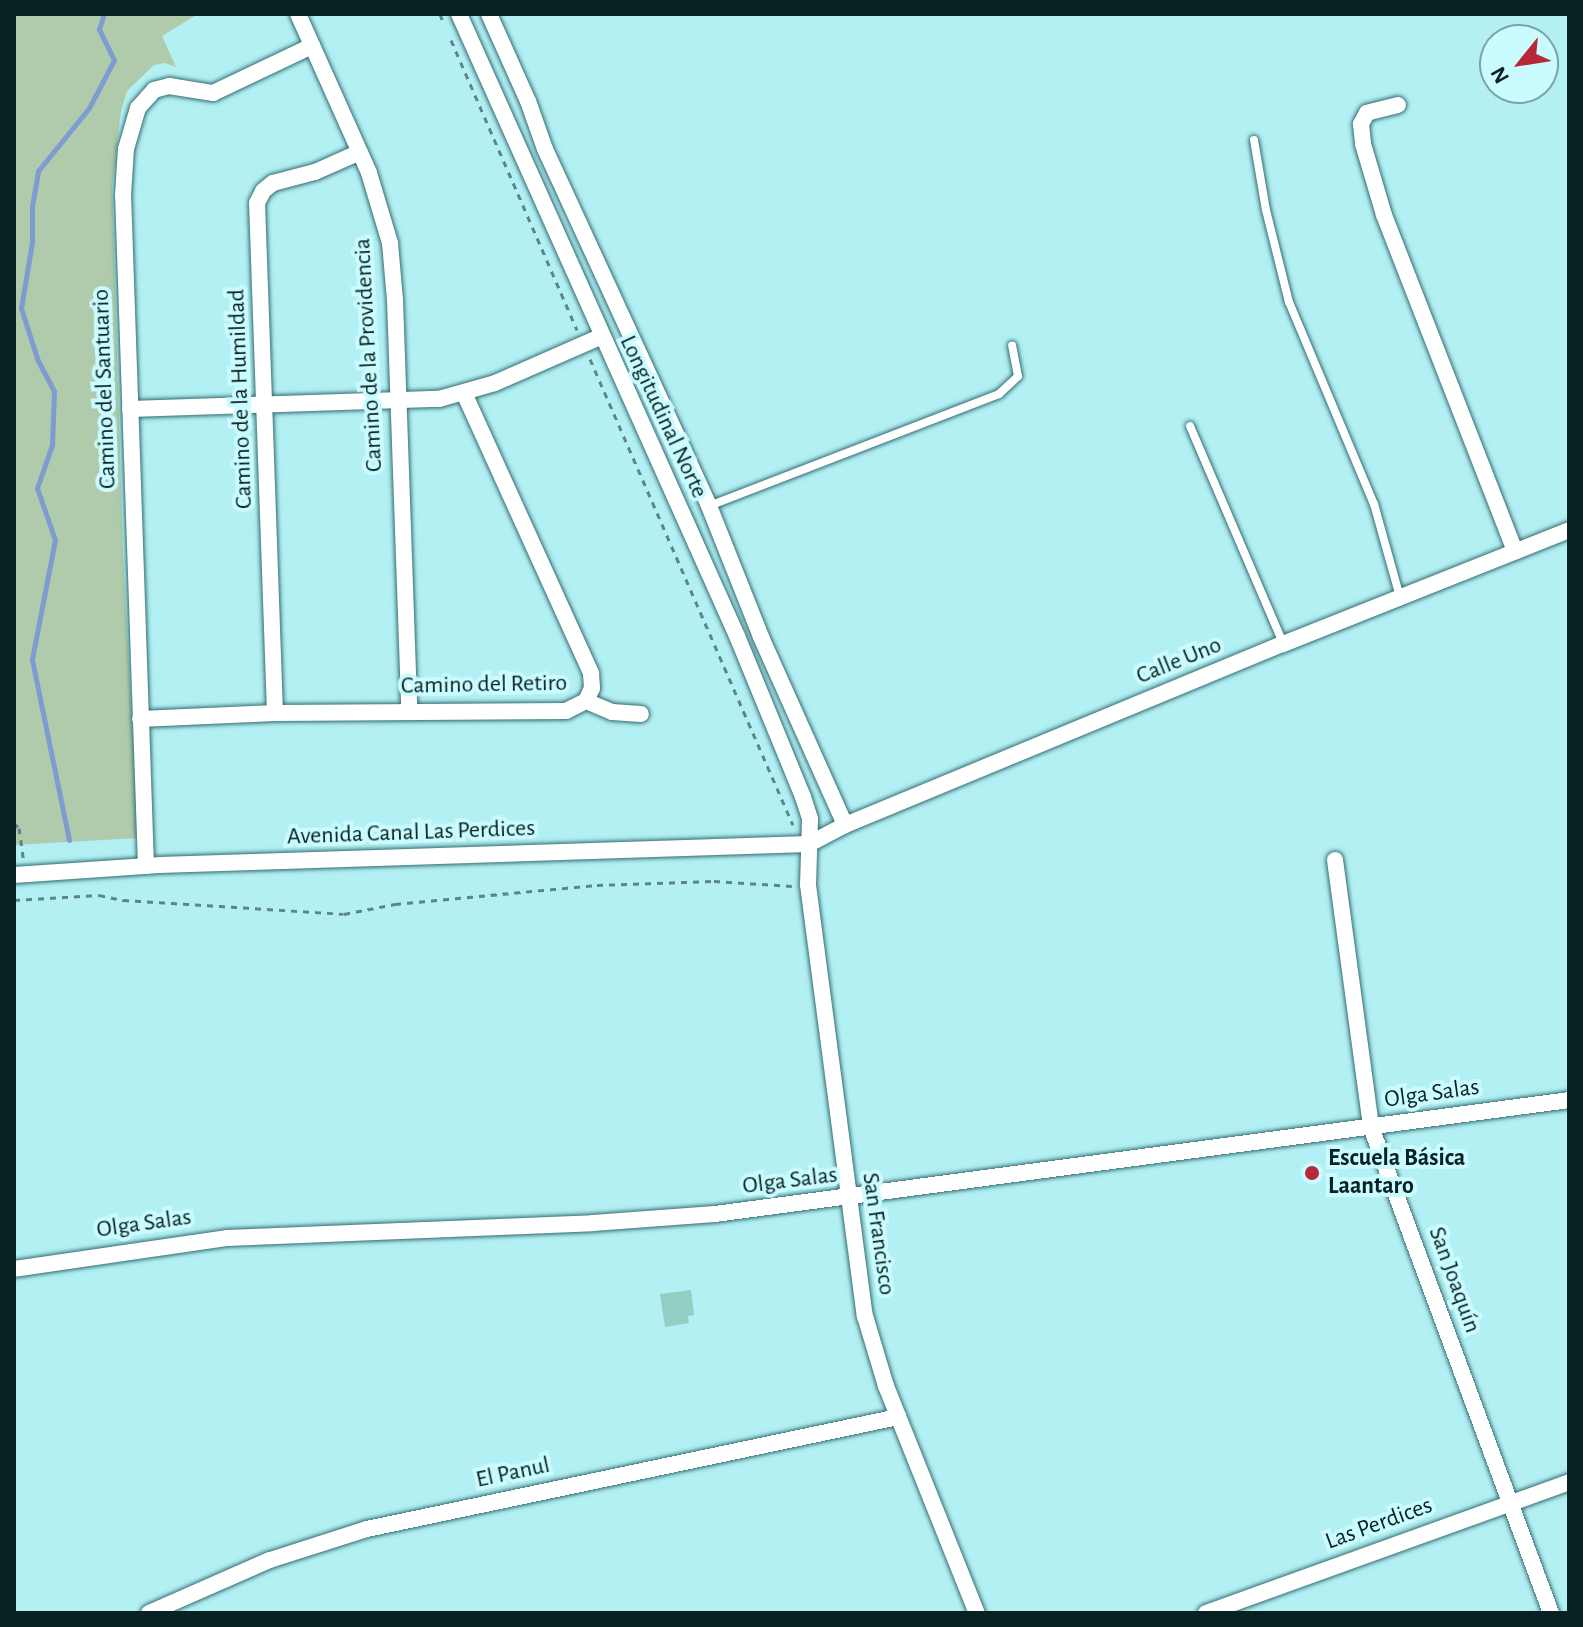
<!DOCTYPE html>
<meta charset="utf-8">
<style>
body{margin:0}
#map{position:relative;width:1583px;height:1627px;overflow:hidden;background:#b3f0f4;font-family:"Alegreya Sans",sans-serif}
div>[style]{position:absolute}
.green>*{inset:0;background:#afcbab}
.stream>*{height:5px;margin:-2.5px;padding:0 2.5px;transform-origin:2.5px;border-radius:2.5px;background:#7e9cd0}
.building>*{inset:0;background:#93cec2}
.path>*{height:3px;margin-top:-1.5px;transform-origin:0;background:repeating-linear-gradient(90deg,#5b8689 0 6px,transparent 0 12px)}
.roads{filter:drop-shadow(0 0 2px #326d71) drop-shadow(0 0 2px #326d71)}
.service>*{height:8px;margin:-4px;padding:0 4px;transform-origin:4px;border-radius:4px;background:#fff}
.minor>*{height:16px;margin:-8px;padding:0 8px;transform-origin:8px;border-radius:8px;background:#fff}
.dots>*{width:22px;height:22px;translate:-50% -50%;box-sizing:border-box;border:4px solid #cafbfe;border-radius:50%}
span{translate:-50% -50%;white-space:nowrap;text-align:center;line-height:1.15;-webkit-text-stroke:8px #cafbfe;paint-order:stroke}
.street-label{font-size:24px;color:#082123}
.poi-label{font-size:24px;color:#082123;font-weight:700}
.left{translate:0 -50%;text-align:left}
.frame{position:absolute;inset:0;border:16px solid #082123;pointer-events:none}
.north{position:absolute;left:1479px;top:24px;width:80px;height:80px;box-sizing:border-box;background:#cafbfe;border:2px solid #7ca4a6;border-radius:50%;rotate:240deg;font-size:22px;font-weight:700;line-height:32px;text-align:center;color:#082123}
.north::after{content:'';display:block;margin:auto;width:28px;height:36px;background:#b92838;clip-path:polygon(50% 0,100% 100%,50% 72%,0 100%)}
</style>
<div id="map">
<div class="green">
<div style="clip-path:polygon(14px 14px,198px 14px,162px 36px,176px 67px,165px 63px,154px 65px,127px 91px,121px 111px,112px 187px,123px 554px,138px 838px,14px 845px)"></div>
</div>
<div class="stream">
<div style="left:69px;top:840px;width:185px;rotate:-101.6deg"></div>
<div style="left:32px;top:659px;width:121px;rotate:-79.1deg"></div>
<div style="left:55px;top:540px;width:55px;rotate:-109.1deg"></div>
<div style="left:37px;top:488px;width:46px;rotate:-70.8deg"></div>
<div style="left:52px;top:445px;width:54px;rotate:-87.9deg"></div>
<div style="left:54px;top:391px;width:34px;rotate:-118deg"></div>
<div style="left:38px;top:361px;width:56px;rotate:-107.8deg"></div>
<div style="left:21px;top:308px;width:67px;rotate:-80.5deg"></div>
<div style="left:32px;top:242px;width:36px;rotate:-90deg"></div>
<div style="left:32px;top:206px;width:36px;rotate:-80deg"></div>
<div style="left:38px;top:171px;width:81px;rotate:-51deg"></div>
<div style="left:89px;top:108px;width:54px;rotate:-62.5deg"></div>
<div style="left:114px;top:60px;width:34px;rotate:-116deg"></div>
<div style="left:99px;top:29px;width:16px;rotate:-72deg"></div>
</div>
<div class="building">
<div style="clip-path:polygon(691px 1290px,694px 1315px,688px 1316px,689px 1323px,665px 1327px,660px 1294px)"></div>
</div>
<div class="path">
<div style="left:440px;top:14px;width:9px;rotate:69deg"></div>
<div style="left:451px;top:40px;width:316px;rotate:66.5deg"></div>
<div style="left:590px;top:359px;width:508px;rotate:66.46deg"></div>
<div style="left:14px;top:823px;width:7px;rotate:45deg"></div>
<div style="left:19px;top:828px;width:30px;rotate:82deg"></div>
<div style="left:14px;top:900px;width:85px;rotate:-3.4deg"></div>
<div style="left:99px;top:895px;width:25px;rotate:12deg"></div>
<div style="left:123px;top:900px;width:221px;rotate:3.6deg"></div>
<div style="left:344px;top:914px;width:52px;rotate:-11.1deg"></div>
<div style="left:395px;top:904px;width:203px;rotate:-5.4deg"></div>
<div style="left:597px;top:885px;width:117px;rotate:-2deg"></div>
<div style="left:714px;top:881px;width:78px;rotate:3.7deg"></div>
</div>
<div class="roads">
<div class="service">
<div style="left:1254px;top:140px;width:71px;rotate:80.3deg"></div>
<div style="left:1266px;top:210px;width:95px;rotate:76deg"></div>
<div style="left:1289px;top:302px;width:219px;rotate:67.2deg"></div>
<div style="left:1374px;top:504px;width:97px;rotate:74.4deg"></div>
<div style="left:1190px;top:426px;width:236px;rotate:66.8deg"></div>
<div style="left:709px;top:506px;width:311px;rotate:-21.1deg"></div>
<div style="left:999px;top:394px;width:26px;rotate:-43deg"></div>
<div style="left:1018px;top:376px;width:31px;rotate:-101deg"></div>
</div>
<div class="minor">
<div style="left:298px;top:14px;width:174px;rotate:65.9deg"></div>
<div style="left:369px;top:173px;width:73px;rotate:73.3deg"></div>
<div style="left:390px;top:243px;width:57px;rotate:85deg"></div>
<div style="left:395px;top:300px;width:411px;rotate:88deg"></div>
<div style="left:459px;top:14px;width:681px;rotate:65.92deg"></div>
<div style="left:737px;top:636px;width:174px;rotate:67.7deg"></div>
<div style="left:803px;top:797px;width:23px;rotate:72deg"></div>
<div style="left:810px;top:819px;width:66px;rotate:91.7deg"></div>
<div style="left:808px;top:885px;width:435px;rotate:82.5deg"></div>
<div style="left:865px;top:1316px;width:73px;rotate:73.3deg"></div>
<div style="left:886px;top:1386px;width:245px;rotate:68.2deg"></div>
<div style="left:489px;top:14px;width:95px;rotate:65.9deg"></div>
<div style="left:528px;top:101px;width:51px;rotate:70.5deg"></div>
<div style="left:545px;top:149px;width:393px;rotate:65.3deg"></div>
<div style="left:709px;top:506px;width:141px;rotate:68.3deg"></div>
<div style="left:761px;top:637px;width:206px;rotate:65.9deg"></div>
<div style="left:1398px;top:105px;width:32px;rotate:166deg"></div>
<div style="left:1367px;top:113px;width:13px;rotate:119deg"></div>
<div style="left:1361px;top:124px;width:20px;rotate:84deg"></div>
<div style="left:1363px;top:144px;width:74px;rotate:73.5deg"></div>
<div style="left:1384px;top:215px;width:361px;rotate:68.7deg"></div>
<div style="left:130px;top:409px;width:309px;rotate:-1.9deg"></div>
<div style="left:439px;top:399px;width:58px;rotate:-15.9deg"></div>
<div style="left:495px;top:383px;width:115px;rotate:-23.7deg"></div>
<div style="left:586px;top:701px;width:28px;rotate:23deg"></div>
<div style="left:612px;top:712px;width:29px;rotate:4deg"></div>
<div style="left:275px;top:713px;width:510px;rotate:-92.02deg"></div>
<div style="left:257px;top:203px;width:13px;rotate:-63deg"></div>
<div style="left:263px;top:191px;width:13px;rotate:-39deg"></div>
<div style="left:273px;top:183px;width:43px;rotate:-14.7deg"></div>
<div style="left:315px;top:172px;width:49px;rotate:-24deg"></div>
<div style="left:140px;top:719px;width:135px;rotate:-2.5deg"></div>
<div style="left:275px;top:713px;width:291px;rotate:-0.4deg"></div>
<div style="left:566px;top:711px;width:22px;rotate:-27deg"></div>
<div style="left:586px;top:701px;width:14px;rotate:-65deg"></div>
<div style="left:592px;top:688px;width:15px;rotate:-94deg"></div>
<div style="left:591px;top:673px;width:307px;rotate:-114.4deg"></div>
<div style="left:1335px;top:860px;width:269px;rotate:82.3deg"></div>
<div style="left:1371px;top:1127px;width:518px;rotate:69.68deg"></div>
<div style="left:146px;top:866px;width:671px;rotate:-91.96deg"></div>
<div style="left:123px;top:195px;width:46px;rotate:-86.3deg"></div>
<div style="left:126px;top:149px;width:43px;rotate:-73.7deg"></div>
<div style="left:138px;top:108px;width:24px;rotate:-48deg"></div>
<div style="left:154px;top:90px;width:16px;rotate:-15deg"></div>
<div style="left:169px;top:86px;width:45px;rotate:9deg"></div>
<div style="left:213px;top:93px;width:110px;rotate:-25.4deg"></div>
<div style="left:14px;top:875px;width:145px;rotate:-3.9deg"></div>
<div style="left:159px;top:865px;width:650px;rotate:-1.85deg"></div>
<div style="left:809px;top:844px;width:41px;rotate:-27.8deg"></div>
<div style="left:845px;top:825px;width:474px;rotate:-22.5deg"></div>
<div style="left:1283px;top:644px;width:308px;rotate:-21.7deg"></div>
<div style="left:14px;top:1269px;width:215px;rotate:-8.3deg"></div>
<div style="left:227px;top:1238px;width:366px;rotate:-2.3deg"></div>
<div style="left:593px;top:1223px;width:122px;rotate:-4.2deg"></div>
<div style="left:715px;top:1214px;width:862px;rotate:-7.6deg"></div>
<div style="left:149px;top:1613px;width:132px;rotate:-23.7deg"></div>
<div style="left:270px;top:1560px;width:102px;rotate:-17.7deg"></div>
<div style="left:367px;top:1529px;width:543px;rotate:-11.91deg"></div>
<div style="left:1206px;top:1613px;width:386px;rotate:-19.8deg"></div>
</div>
</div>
<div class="dots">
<div style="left:1312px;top:1173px;background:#b92838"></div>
</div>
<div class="street-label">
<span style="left:369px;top:355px;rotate:-93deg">Camino de la Providencia</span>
<span style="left:105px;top:389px;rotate:-92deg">Camino del Santuario</span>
<span style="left:241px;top:399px;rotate:-92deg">Camino de la Humildad</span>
<span style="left:663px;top:417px;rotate:65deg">Longitudinal Norte</span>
<span style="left:1179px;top:661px;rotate:-22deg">Calle Uno</span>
<span style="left:484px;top:685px;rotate:-1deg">Camino del Retiro</span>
<span style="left:411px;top:833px;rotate:-2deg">Avenida Canal Las Perdices</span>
<span style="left:1432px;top:1094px;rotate:-8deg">Olga Salas</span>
<span style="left:790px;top:1181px;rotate:-7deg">Olga Salas</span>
<span style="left:144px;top:1224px;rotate:-8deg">Olga Salas</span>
<span style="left:878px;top:1234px;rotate:82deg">San Francisco</span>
<span style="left:1454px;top:1280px;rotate:70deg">San Joaquín</span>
<span style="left:513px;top:1473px;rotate:-12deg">El Panul</span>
<span style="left:1379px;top:1524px;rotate:-20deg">Las Perdices</span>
</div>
<div class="poi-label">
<span class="left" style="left:1328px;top:1173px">Escuela Básica<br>Laantaro</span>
</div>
<div class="frame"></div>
<div class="north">N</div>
</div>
